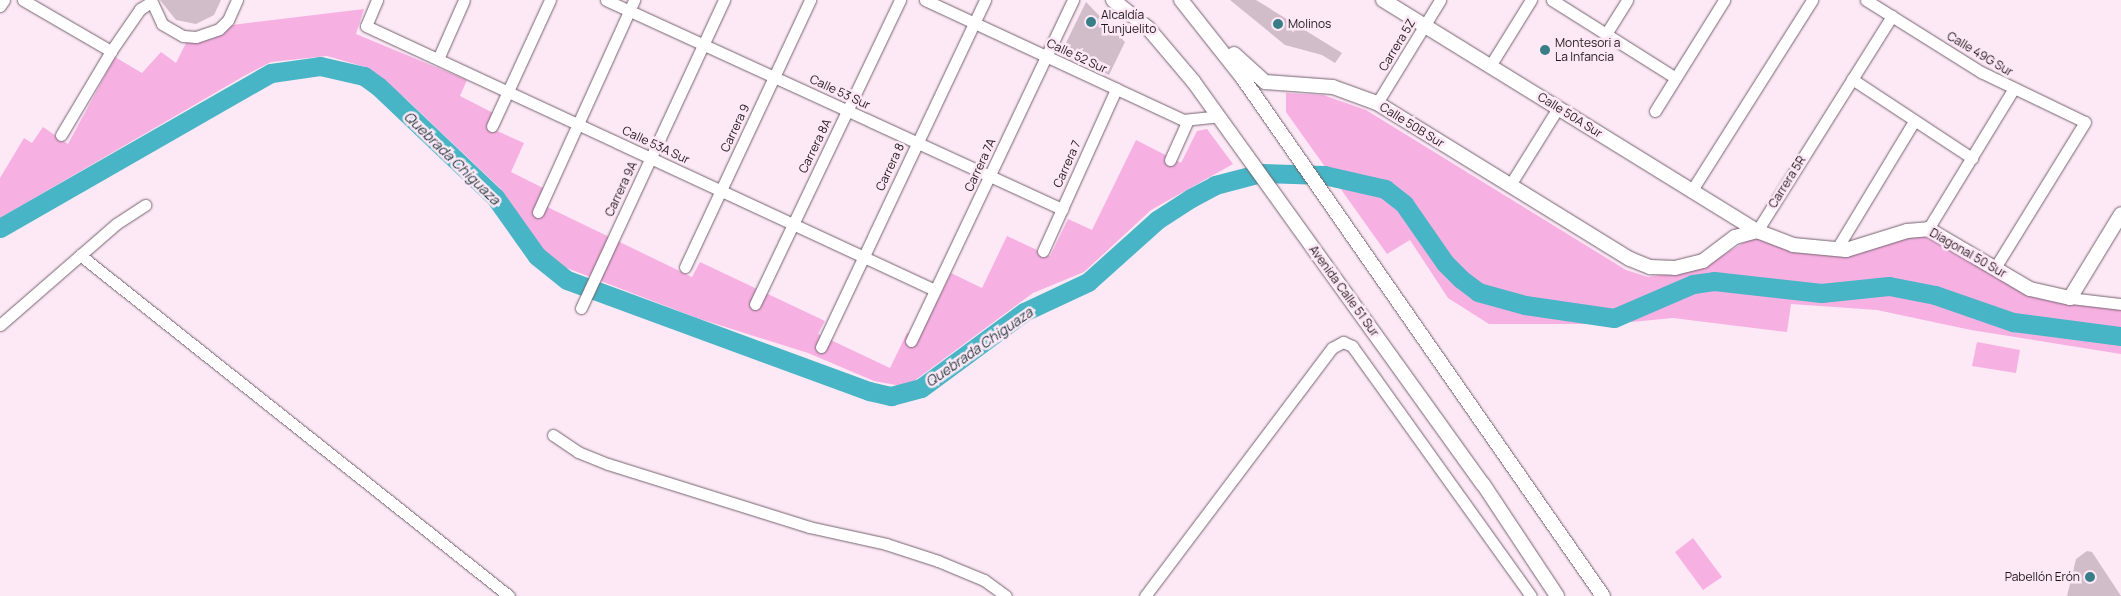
<!DOCTYPE html>
<meta charset="utf-8">
<style>
body{margin:0}
#map{position:relative;width:2121px;height:596px;overflow:hidden;background:#fde8f6;font-family:Manrope,sans-serif}
div>[style]{position:absolute}
.green>*{inset:0;background:#f7b0e2}
.river>*{height:19px;margin:-9.5px;padding:0 9.5px;transform-origin:9.5px;border-radius:9.5px;background:#47b5c5}
.building>*{inset:0;background:#d1bdca}
.roads{filter:drop-shadow(0 0 1px #74636f) drop-shadow(0 0 1px #74636f)}
.minor>*{height:11px;margin:-5.5px;padding:0 5.5px;transform-origin:5.5px;border-radius:5.5px;background:#fff}
.major>*{height:14px;margin:-7px;padding:0 7px;transform-origin:7px;border-radius:7px;background:#fff}
.dots>*{width:14px;height:14px;translate:-50% -50%;box-sizing:border-box;border:2px solid #fde8f6;border-radius:50%}
span{translate:-50% -50%;white-space:nowrap;text-align:center;line-height:1.15;-webkit-text-stroke:5px #fde8f6;paint-order:stroke}
.poi-label{font-size:12px;color:#20181d}
.left{translate:0 -50%;text-align:left}
.right{translate:-100% -50%;text-align:right}
.street-label{font-size:12px;color:#20181d}
.water-label{font-size:14px;color:#263e42;font-style:italic}
</style>
<div id="map">
<div class="green">
<div style="clip-path:polygon(364px 9px,356px 34px,467px 80px,460px 96px,503px 118px,497px 131px,524px 143px,511px 172px,545px 189px,539px 203px,692px 277px,700px 262px,825px 321px,818px 334px,890px 368px,907px 333px,919px 338px,951px 273px,982px 288px,1007px 236px,1050px 256px,1068px 219px,1092px 230px,1136px 140px,1181px 163px,1197px 131px,1207px 129px,1233px 164px,1151px 210px,1084px 272px,1033px 293px,914px 381px,901px 386px,874px 381px,808px 353px,697px 318px,559px 265px,542px 250px,501px 189px,406px 99px,365px 67px,327px 56px,271px 62px,244px 76px,0 218px,0 178px,24px 138px,32px 143px,43px 127px,68px 144px,115px 57px,142px 73px,161px 52px,176px 63px,187px 41px,213px 38px,232px 25px)"></div>
<div style="clip-path:polygon(1286px 93px,1323px 95px,1366px 110px,1626px 270px,1648px 277px,1702px 268px,1751px 238px,1850px 254px,1910px 236px,1929px 236px,2027px 294px,2121px 310px,2121px 354px,1971px 330px,1877px 310px,1791px 304px,1787px 332px,1673px 318px,1611px 324px,1489px 324px,1448px 298px,1410px 240px,1387px 254px,1286px 112px)"></div>
<div style="clip-path:polygon(1977px 342px,2020px 350px,2016px 373px,1972px 366px)"></div>
<div style="clip-path:polygon(1693px 538px,1722px 577px,1703px 590px,1675px 552px)"></div>
</div>
<div class="river">
<div style="left:0;top:228px;width:312px;rotate:-29.8deg"></div>
<div style="left:271px;top:73px;width:49px;rotate:-8.1deg"></div>
<div style="left:320px;top:66px;width:45px;rotate:12.8deg"></div>
<div style="left:364px;top:76px;width:17px;rotate:36deg"></div>
<div style="left:378px;top:86px;width:161px;rotate:43.5deg"></div>
<div style="left:495px;top:197px;width:72px;rotate:54.6deg"></div>
<div style="left:537px;top:256px;width:38px;rotate:39deg"></div>
<div style="left:567px;top:280px;width:322px;rotate:20.2deg"></div>
<div style="left:869px;top:391px;width:23px;rotate:13deg"></div>
<div style="left:891px;top:396px;width:31px;rotate:-15deg"></div>
<div style="left:921px;top:388px;width:128px;rotate:-36.4deg"></div>
<div style="left:1024px;top:312px;width:71px;rotate:-25.1deg"></div>
<div style="left:1088px;top:282px;width:93px;rotate:-41.9deg"></div>
<div style="left:1157px;top:220px;width:40px;rotate:-32.9deg"></div>
<div style="left:1191px;top:198px;width:27px;rotate:-28deg"></div>
<div style="left:1215px;top:185px;width:48px;rotate:-14.6deg"></div>
<div style="left:1261px;top:173px;width:63px;rotate:1.8deg"></div>
<div style="left:1324px;top:175px;width:63px;rotate:12.9deg"></div>
<div style="left:1385px;top:189px;width:24px;rotate:38deg"></div>
<div style="left:1404px;top:204px;width:72px;rotate:55.2deg"></div>
<div style="left:1445px;top:263px;width:23px;rotate:45deg"></div>
<div style="left:1461px;top:279px;width:21px;rotate:37deg"></div>
<div style="left:1478px;top:292px;width:49px;rotate:15.5deg"></div>
<div style="left:1525px;top:305px;width:90px;rotate:8.3deg"></div>
<div style="left:1614px;top:318px;width:86px;rotate:-23.3deg"></div>
<div style="left:1693px;top:284px;width:21px;rotate:-8deg"></div>
<div style="left:1714px;top:281px;width:108px;rotate:6.4deg"></div>
<div style="left:1821px;top:293px;width:68px;rotate:-5.9deg"></div>
<div style="left:1889px;top:286px;width:47px;rotate:11.1deg"></div>
<div style="left:1935px;top:295px;width:83px;rotate:19.1deg"></div>
<div style="left:2013px;top:322px;width:109px;rotate:7.4deg"></div>
</div>
<div class="building">
<div style="clip-path:polygon(160px 0,221px 0,214px 15px,196px 24px,176px 20px)"></div>
<div style="clip-path:polygon(1230px 0,1256px 0,1342px 53px,1335px 63px,1322px 55px,1285px 45px)"></div>
<div style="clip-path:polygon(1086px 2px,1125px 42px,1109px 75px,1061px 53px)"></div>
<div style="clip-path:polygon(2087px 551px,2092px 552px,2121px 596px,2067px 596px,2076px 559px)"></div>
</div>
<div class="roads">
<div class="minor">
<div style="left:23px;top:0;width:102px;rotate:30.1deg"></div>
<div style="left:151px;top:0;width:26px;rotate:65deg"></div>
<div style="left:162px;top:24px;width:24px;rotate:30deg"></div>
<div style="left:183px;top:36px;width:13px;rotate:4deg"></div>
<div style="left:196px;top:37px;width:24px;rotate:-19deg"></div>
<div style="left:219px;top:29px;width:13px;rotate:-45deg"></div>
<div style="left:228px;top:20px;width:22px;rotate:-66deg"></div>
<div style="left:377px;top:0;width:28px;rotate:113deg"></div>
<div style="left:366px;top:26px;width:627px;rotate:24.89deg"></div>
<div style="left:606px;top:0;width:502px;rotate:24.62deg"></div>
<div style="left:925px;top:0;width:285px;rotate:24.9deg"></div>
<div style="left:1183px;top:120px;width:36px;rotate:-6deg"></div>
<div style="left:1552px;top:0;width:146px;rotate:32.2deg"></div>
<div style="left:1866px;top:0;width:136px;rotate:32.1deg"></div>
<div style="left:1981px;top:72px;width:115px;rotate:25.7deg"></div>
<div style="left:2085px;top:122px;width:172px;rotate:121.7deg"></div>
<div style="left:0;top:6px;width:7px;rotate:-56deg"></div>
<div style="left:1606px;top:34px;width:40px;rotate:-58deg"></div>
<div style="left:438px;top:59px;width:64px;rotate:-66.2deg"></div>
<div style="left:1490px;top:66px;width:78px;rotate:-58.2deg"></div>
<div style="left:1852px;top:79px;width:144px;rotate:33.4deg"></div>
<div style="left:1377px;top:103px;width:121px;rotate:-58.5deg"></div>
<div style="left:1655px;top:111px;width:131px;rotate:-58.1deg"></div>
<div style="left:492px;top:126px;width:139px;rotate:-65.3deg"></div>
<div style="left:61px;top:135px;width:98px;rotate:-59.2deg"></div>
<div style="left:111px;top:51px;width:51px;rotate:-55.4deg"></div>
<div style="left:140px;top:9px;width:13px;rotate:-32deg"></div>
<div style="left:1170px;top:160px;width:42px;rotate:-65.9deg"></div>
<div style="left:1510px;top:185px;width:91px;rotate:-58.1deg"></div>
<div style="left:1692px;top:190px;width:225px;rotate:-57.7deg"></div>
<div style="left:538px;top:212px;width:233px;rotate:-65.6deg"></div>
<div style="left:1928px;top:229px;width:163px;rotate:-58.6deg"></div>
<div style="left:1757px;top:231px;width:254px;rotate:-57.9deg"></div>
<div style="left:1836px;top:250px;width:151px;rotate:-58.8deg"></div>
<div style="left:1043px;top:251px;width:178px;rotate:-65.7deg"></div>
<div style="left:80px;top:255px;width:548px;rotate:38.48deg"></div>
<div style="left:685px;top:267px;width:295px;rotate:-64.9deg"></div>
<div style="left:2070px;top:298px;width:51px;rotate:6.7deg"></div>
<div style="left:755px;top:304px;width:337px;rotate:-64.5deg"></div>
<div style="left:581px;top:308px;width:340px;rotate:-65.1deg"></div>
<div style="left:0;top:325px;width:154px;rotate:-41deg"></div>
<div style="left:116px;top:224px;width:35px;rotate:-33deg"></div>
<div style="left:911px;top:341px;width:378px;rotate:-64.6deg"></div>
<div style="left:821px;top:347px;width:384px;rotate:-64.7deg"></div>
<div style="left:553px;top:435px;width:30px;rotate:34deg"></div>
<div style="left:578px;top:452px;width:32px;rotate:22deg"></div>
<div style="left:608px;top:464px;width:211px;rotate:17.4deg"></div>
<div style="left:809px;top:527px;width:79px;rotate:12.4deg"></div>
<div style="left:886px;top:544px;width:55px;rotate:18.1deg"></div>
<div style="left:938px;top:561px;width:50px;rotate:22.4deg"></div>
<div style="left:984px;top:580px;width:27px;rotate:36deg"></div>
<div style="left:1145px;top:596px;width:311px;rotate:-53deg"></div>
<div style="left:1332px;top:348px;width:13px;rotate:-29deg"></div>
<div style="left:1343px;top:342px;width:10px;rotate:24deg"></div>
<div style="left:1352px;top:346px;width:307px;rotate:54.4deg"></div>
</div>
<div class="major">
<div style="left:1113px;top:0;width:45px;rotate:38.7deg"></div>
<div style="left:1148px;top:28px;width:70px;rotate:49.7deg"></div>
<div style="left:1193px;top:81px;width:496px;rotate:54.3deg"></div>
<div style="left:1483px;top:484px;width:134px;rotate:56.5deg"></div>
<div style="left:1181px;top:0;width:98px;rotate:51.6deg"></div>
<div style="left:1242px;top:77px;width:632px;rotate:55.18deg"></div>
<div style="left:1383px;top:0;width:440px;rotate:31.7deg"></div>
<div style="left:1757px;top:231px;width:39px;rotate:21deg"></div>
<div style="left:1793px;top:245px;width:53px;rotate:5.4deg"></div>
<div style="left:1846px;top:250px;width:64px;rotate:-17.3deg"></div>
<div style="left:1907px;top:231px;width:21px;rotate:-5deg"></div>
<div style="left:1928px;top:229px;width:118px;rotate:30.5deg"></div>
<div style="left:2030px;top:289px;width:41px;rotate:12.7deg"></div>
<div style="left:2070px;top:298px;width:98px;rotate:-58.7deg"></div>
<div style="left:1234px;top:54px;width:42px;rotate:42.1deg"></div>
<div style="left:1265px;top:82px;width:68px;rotate:4.2deg"></div>
<div style="left:1333px;top:87px;width:47px;rotate:20deg"></div>
<div style="left:1377px;top:103px;width:297px;rotate:31.7deg"></div>
<div style="left:1630px;top:259px;width:22px;rotate:22deg"></div>
<div style="left:1650px;top:267px;width:25px;rotate:2deg"></div>
<div style="left:1675px;top:268px;width:29px;rotate:-14deg"></div>
<div style="left:1703px;top:261px;width:40px;rotate:-37deg"></div>
<div style="left:1735px;top:237px;width:23px;rotate:-15deg"></div>
</div>
</div>
<div class="dots">
<div style="left:1091px;top:22px;background:#377e89"></div>
<div style="left:1278px;top:24px;background:#377e89"></div>
<div style="left:1545px;top:50px;background:#377e89"></div>
<div style="left:2090px;top:577px;background:#377e89"></div>
</div>
<div class="poi-label">
<span class="left" style="left:1101px;top:22px">Alcaldía<br>Tunjuelito</span>
<span class="left" style="left:1288px;top:24px">Molinos</span>
<span class="left" style="left:1555px;top:50px">Montesori a<br>La Infancia</span>
<span class="right" style="left:2080px;top:577px">Pabellón Erón</span>
</div>
<div class="street-label">
<span style="left:1397px;top:45px;rotate:-59deg">Carrera 5Z</span>
<span style="left:1980px;top:54px;rotate:31deg">Calle 49G Sur</span>
<span style="left:1077px;top:56px;rotate:25deg">Calle 52 Sur</span>
<span style="left:840px;top:92px;rotate:25deg">Calle 53 Sur</span>
<span style="left:1570px;top:115px;rotate:32deg">Calle 50A Sur</span>
<span style="left:1412px;top:125px;rotate:32deg">Calle 50B Sur</span>
<span style="left:735px;top:128px;rotate:-65deg">Carrera 9</span>
<span style="left:656px;top:145px;rotate:25deg">Calle 53A Sur</span>
<span style="left:815px;top:146px;rotate:-64deg">Carrera 8A</span>
<span style="left:1067px;top:164px;rotate:-66deg">Carrera 7</span>
<span style="left:980px;top:165px;rotate:-65deg">Carrera 7A</span>
<span style="left:890px;top:167px;rotate:-65deg">Carrera 8</span>
<span style="left:1787px;top:182px;rotate:-58deg">Carrera 5R</span>
<span style="left:621px;top:189px;rotate:-65deg">Carrera 9A</span>
<span style="left:1968px;top:253px;rotate:30deg">Diagonal 50 Sur</span>
<span style="left:1344px;top:291px;rotate:54deg">Avenida Calle 51 Sur</span>
</div>
<div class="water-label">
<span style="left:452px;top:158px;rotate:44deg">Quebrada Chiguaza</span>
<span style="left:979px;top:347px;rotate:-35deg">Quebrada Chiguaza</span>
</div>
</div>
